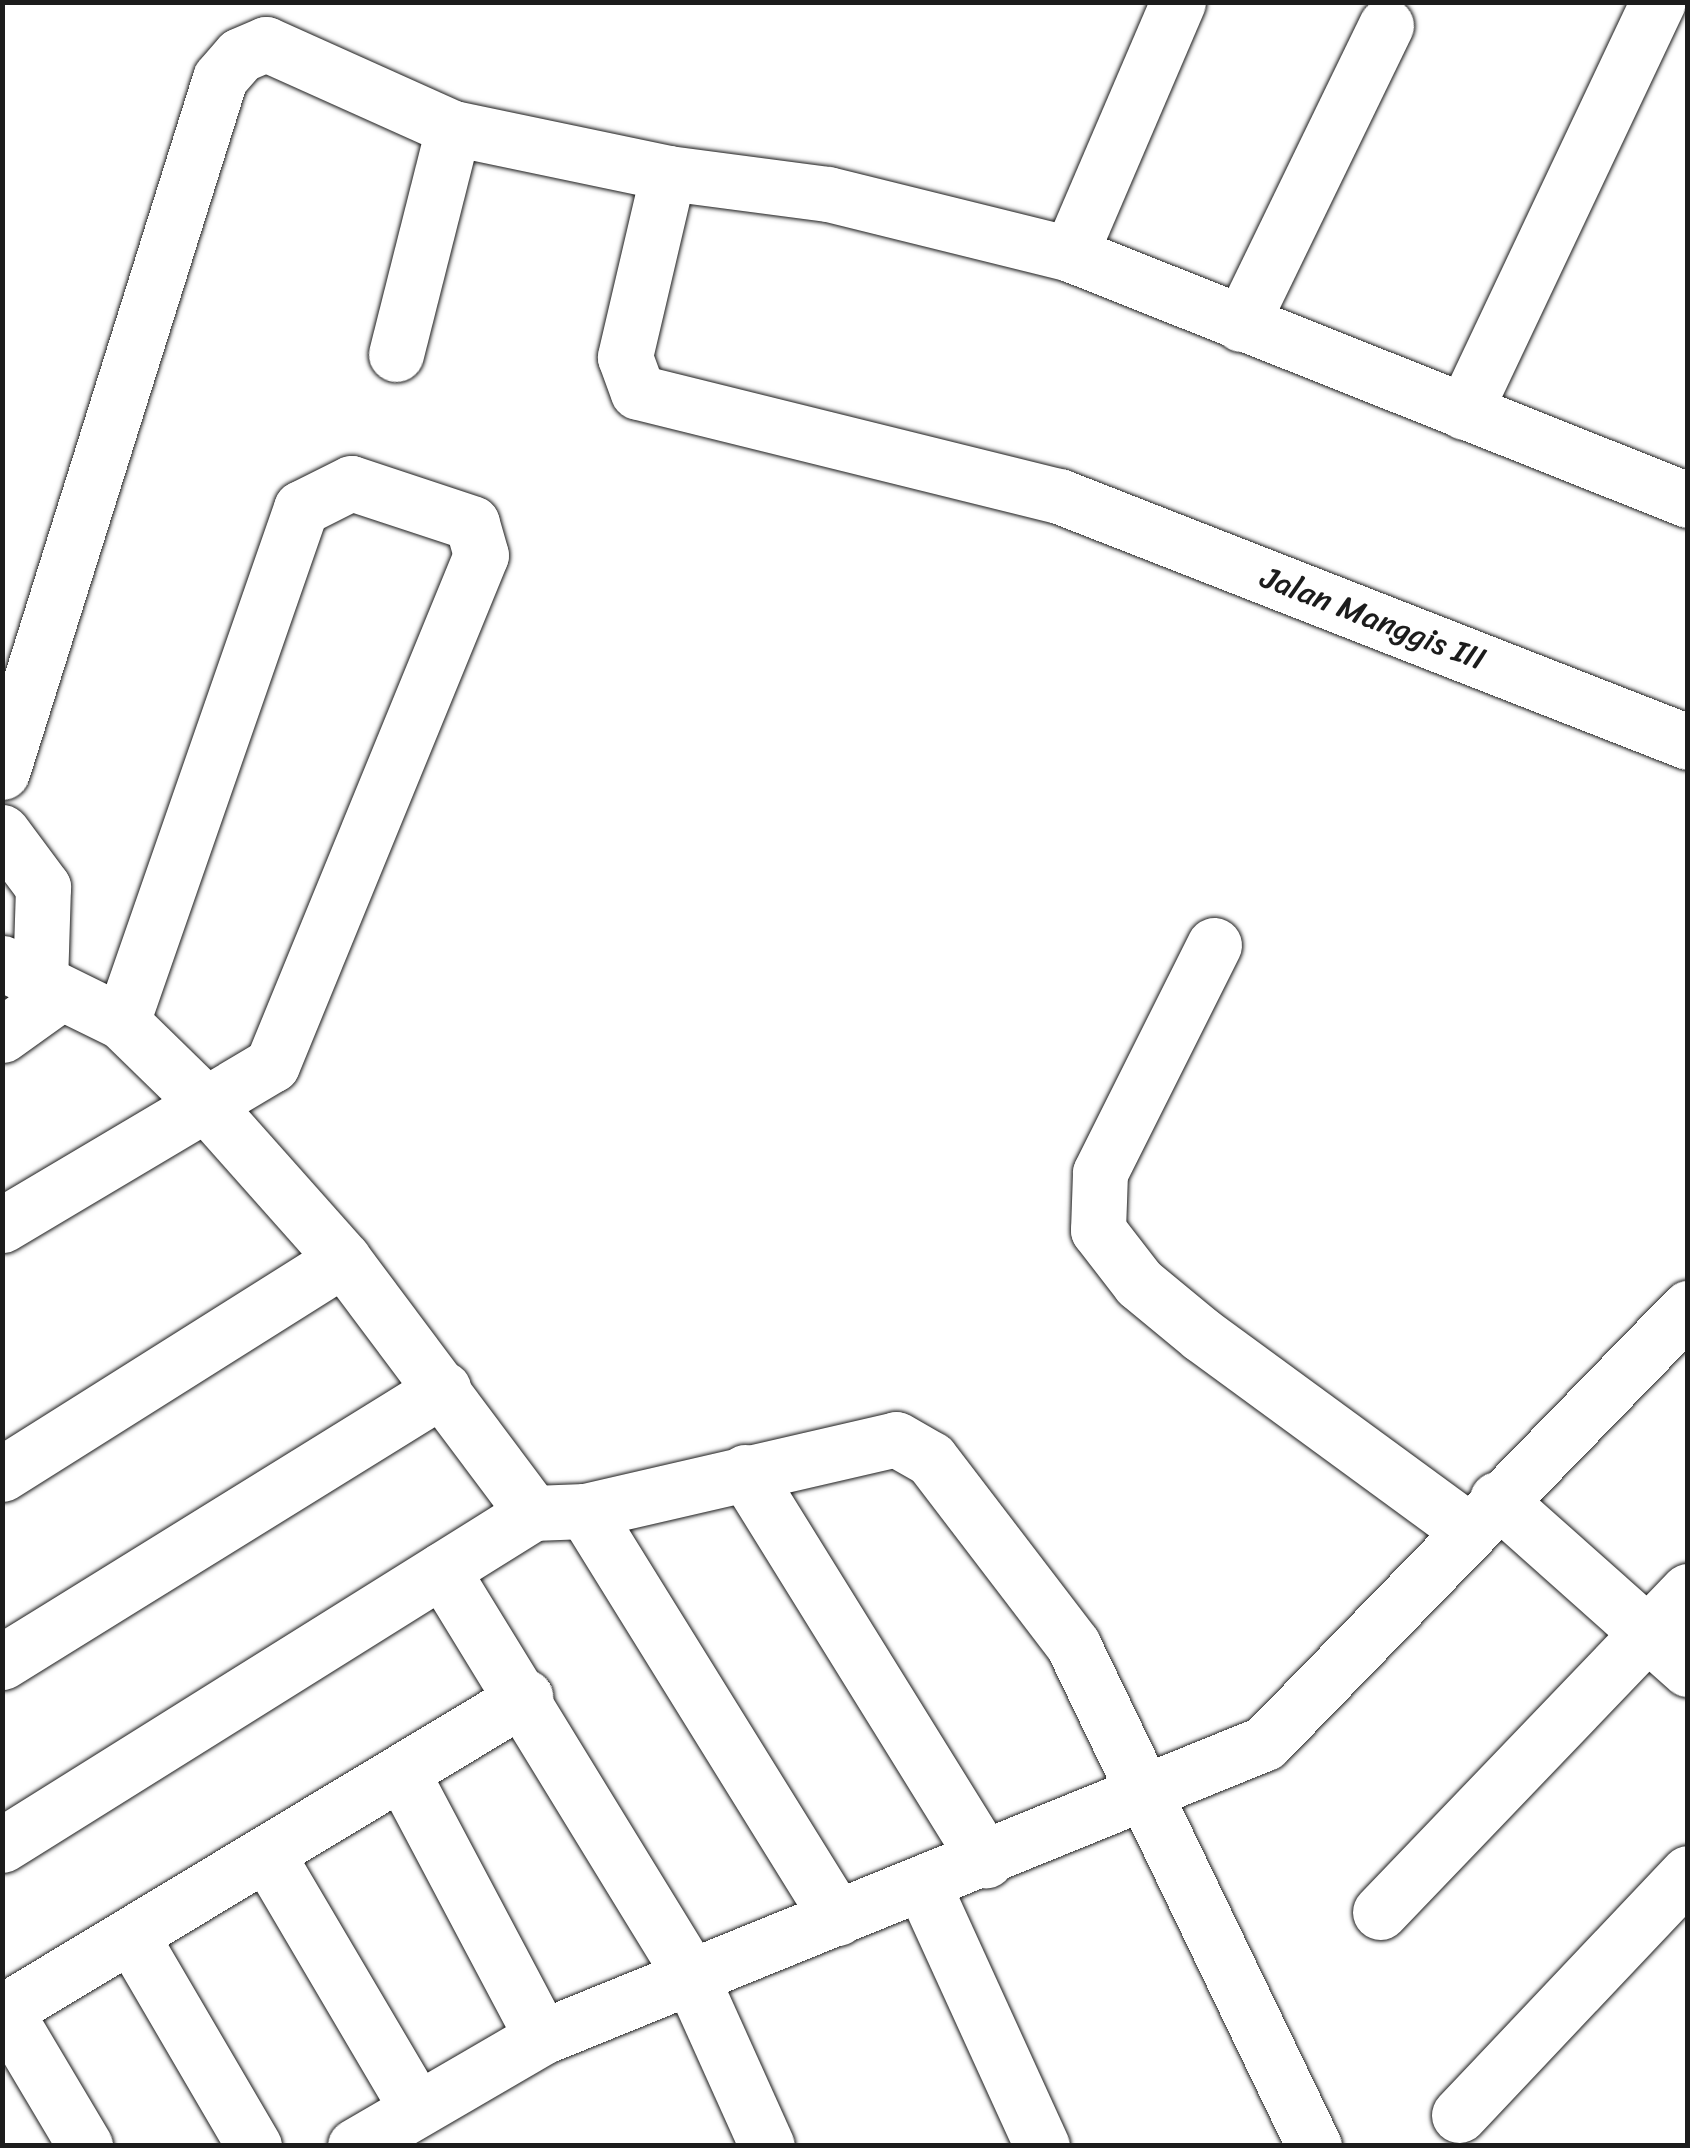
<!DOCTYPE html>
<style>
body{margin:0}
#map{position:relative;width:1690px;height:2148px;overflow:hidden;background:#fff;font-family:Sriracha,sans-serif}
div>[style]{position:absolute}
.roads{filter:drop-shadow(0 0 2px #1c1c1c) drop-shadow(0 0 2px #1c1c1c)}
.minor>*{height:55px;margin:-27.5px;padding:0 27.5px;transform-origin:27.5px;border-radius:27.5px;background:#fff}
span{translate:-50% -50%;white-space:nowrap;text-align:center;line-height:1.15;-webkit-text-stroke:10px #fff;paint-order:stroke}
.street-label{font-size:32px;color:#1c1c1c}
.frame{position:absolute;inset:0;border:5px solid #1c1c1c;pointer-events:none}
</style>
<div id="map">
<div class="roads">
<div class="minor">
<div style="left:668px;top:173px;width:189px;rotate:103.2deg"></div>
<div style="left:625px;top:357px;width:37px;rotate:70deg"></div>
<div style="left:638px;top:392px;width:434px;rotate:13.9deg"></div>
<div style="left:1059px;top:496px;width:675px;rotate:21.36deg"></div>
<div style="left:1070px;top:254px;width:274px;rotate:-66.8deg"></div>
<div style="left:1241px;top:324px;width:332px;rotate:-64.1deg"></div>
<div style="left:396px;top:354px;width:233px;rotate:-75.8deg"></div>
<div style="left:453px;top:128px;width:220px;rotate:11.8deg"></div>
<div style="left:668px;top:173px;width:161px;rotate:7.5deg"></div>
<div style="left:828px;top:194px;width:249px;rotate:13.9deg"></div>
<div style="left:1070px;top:254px;width:665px;rotate:21.71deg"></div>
<div style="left:1464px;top:412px;width:454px;rotate:-64.7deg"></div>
<div style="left:2px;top:772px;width:727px;rotate:-72.56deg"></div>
<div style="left:220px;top:78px;width:30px;rotate:-49deg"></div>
<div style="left:240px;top:55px;width:28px;rotate:-23deg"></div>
<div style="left:266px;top:44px;width:205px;rotate:24.2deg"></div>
<div style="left:2px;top:832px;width:69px;rotate:53.3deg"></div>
<div style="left:43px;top:887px;width:95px;rotate:91.8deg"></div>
<div style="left:1214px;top:945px;width:255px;rotate:116.6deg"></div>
<div style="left:1100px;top:1173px;width:57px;rotate:92deg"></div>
<div style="left:1098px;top:1230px;width:67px;rotate:52.3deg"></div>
<div style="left:1139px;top:1283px;width:82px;rotate:39.5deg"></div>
<div style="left:1202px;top:1335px;width:328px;rotate:36.2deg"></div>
<div style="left:2px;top:963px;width:134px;rotate:26.2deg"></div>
<div style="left:122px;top:1022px;width:112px;rotate:44.3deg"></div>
<div style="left:202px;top:1100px;width:213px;rotate:48.4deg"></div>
<div style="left:343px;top:1259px;width:317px;rotate:53.2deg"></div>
<div style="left:2px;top:1035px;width:69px;rotate:-35.5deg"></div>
<div style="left:2px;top:1225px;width:314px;rotate:-30.7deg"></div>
<div style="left:272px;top:1065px;width:551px;rotate:-67.72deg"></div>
<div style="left:481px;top:555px;width:33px;rotate:-106deg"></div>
<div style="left:472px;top:523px;width:127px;rotate:-161.7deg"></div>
<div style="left:351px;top:483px;width:56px;rotate:153.4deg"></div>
<div style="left:301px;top:508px;width:544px;rotate:109.2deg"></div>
<div style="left:745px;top:1472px;width:457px;rotate:58.2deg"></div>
<div style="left:2px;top:1474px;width:403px;rotate:-32.2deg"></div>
<div style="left:1497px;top:1499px;width:256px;rotate:41.7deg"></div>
<div style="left:585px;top:1511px;width:479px;rotate:58.2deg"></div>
<div style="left:442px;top:1570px;width:477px;rotate:58.5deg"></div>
<div style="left:691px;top:1977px;width:185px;rotate:65.8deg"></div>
<div style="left:2px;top:1662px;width:519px;rotate:-31.76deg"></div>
<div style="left:402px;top:1773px;width:299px;rotate:62.1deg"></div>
<div style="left:2px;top:1845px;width:626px;rotate:-32.02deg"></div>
<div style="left:533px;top:1513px;width:52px;rotate:-2.2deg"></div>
<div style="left:585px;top:1511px;width:319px;rotate:-13deg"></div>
<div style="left:896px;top:1439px;width:40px;rotate:29.7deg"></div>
<div style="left:931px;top:1459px;width:234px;rotate:52.6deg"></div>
<div style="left:1073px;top:1645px;width:556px;rotate:64.31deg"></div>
<div style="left:268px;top:1856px;width:291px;rotate:59.5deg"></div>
<div style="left:923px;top:1885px;width:287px;rotate:65.5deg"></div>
<div style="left:1380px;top:1912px;width:445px;rotate:-46.2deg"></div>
<div style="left:133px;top:1939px;width:240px;rotate:59.7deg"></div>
<div style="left:5px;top:2011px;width:157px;rotate:59.3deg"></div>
<div style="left:2px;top:2012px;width:611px;rotate:-31.06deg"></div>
<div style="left:1459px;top:2115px;width:333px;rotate:-46.6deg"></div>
<div style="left:355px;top:2146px;width:216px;rotate:-30.2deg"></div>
<div style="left:542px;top:2037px;width:780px;rotate:-22.13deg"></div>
<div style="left:1265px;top:1743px;width:607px;rotate:-45.8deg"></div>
</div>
</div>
<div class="street-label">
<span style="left:1373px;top:619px;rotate:21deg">Jalan Manggis III</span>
</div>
<div class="frame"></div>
</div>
